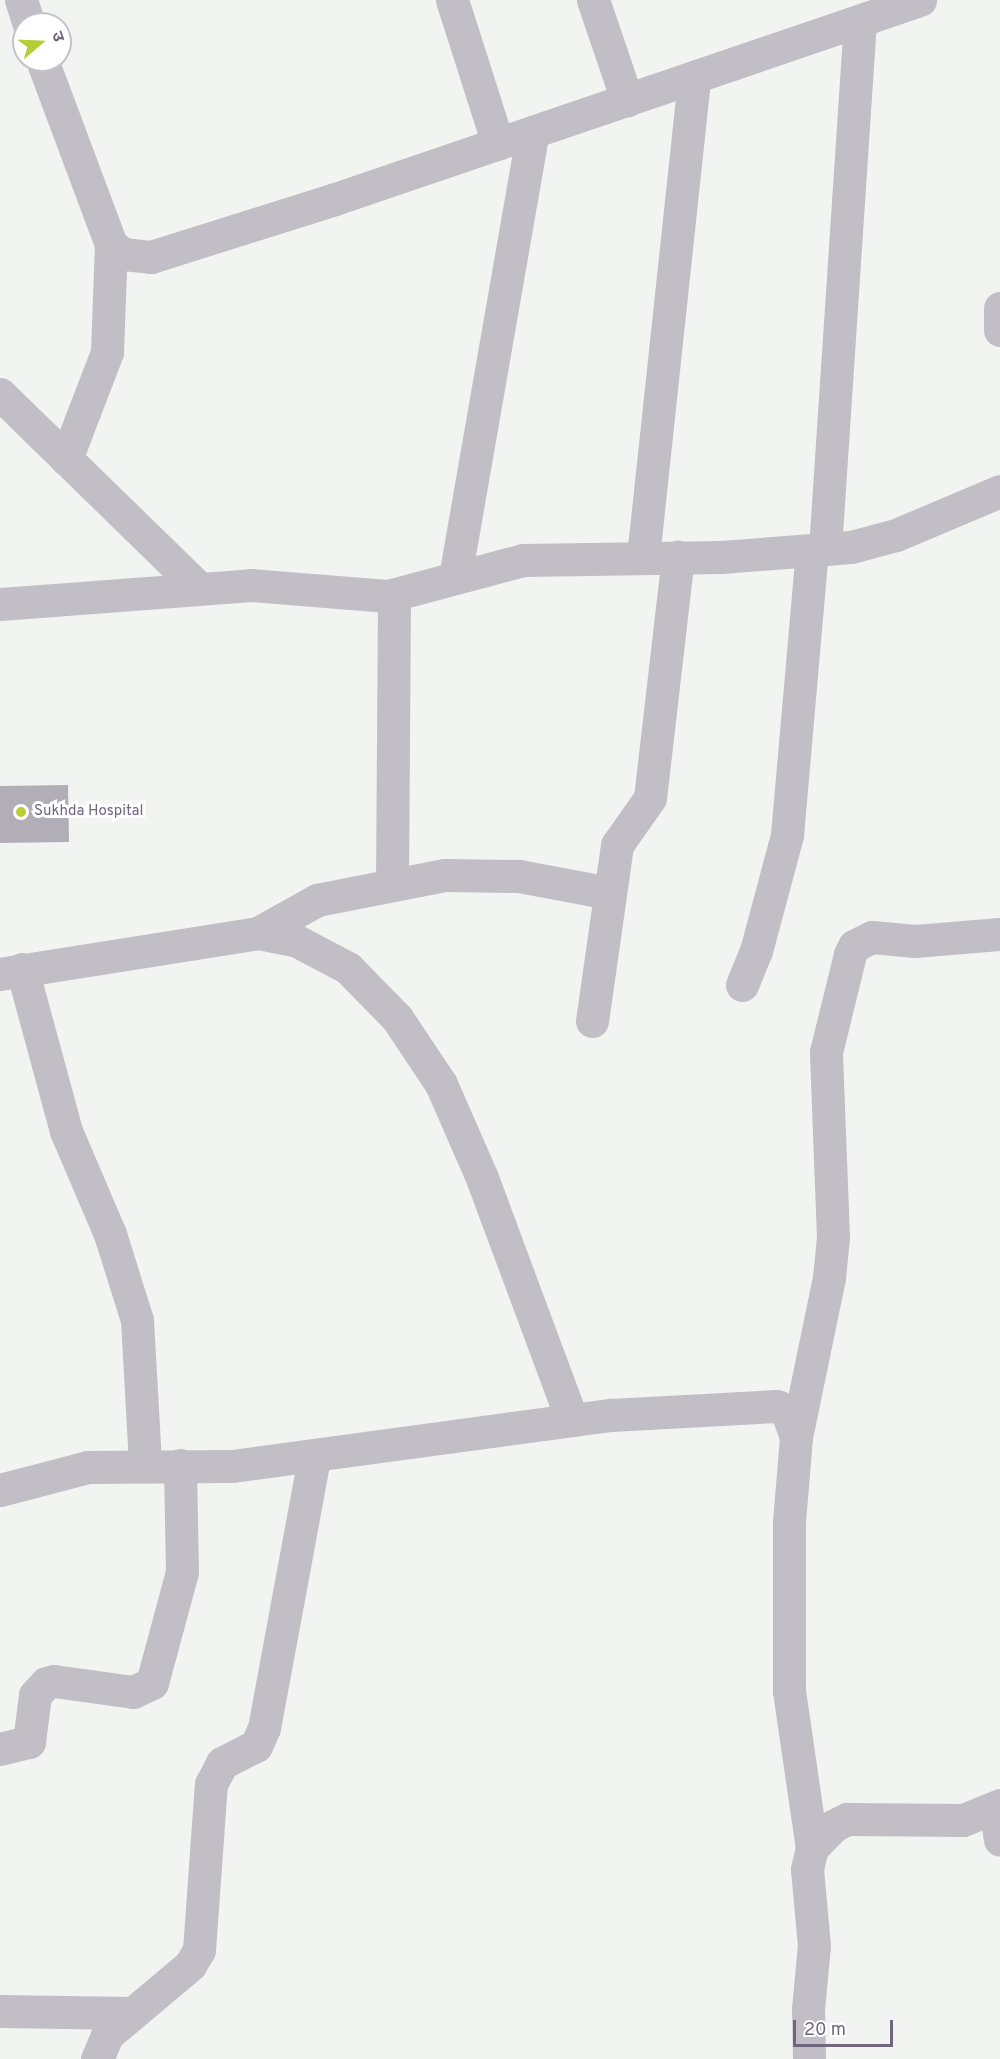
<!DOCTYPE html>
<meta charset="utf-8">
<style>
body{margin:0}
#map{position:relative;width:1000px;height:2059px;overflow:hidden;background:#f1f4f1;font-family:Overpass,"Noto Sans Devanagari",sans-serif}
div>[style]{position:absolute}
.building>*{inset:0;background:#b1aeb8}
.street>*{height:33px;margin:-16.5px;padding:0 16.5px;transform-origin:16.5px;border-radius:16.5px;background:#c1bec5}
.dots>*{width:16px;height:16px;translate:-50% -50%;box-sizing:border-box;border:3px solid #fff;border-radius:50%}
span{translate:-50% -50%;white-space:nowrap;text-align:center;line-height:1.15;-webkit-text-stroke:6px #fff;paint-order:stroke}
.poi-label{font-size:15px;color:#70677f}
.left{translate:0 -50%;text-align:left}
.north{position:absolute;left:12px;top:12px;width:60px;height:60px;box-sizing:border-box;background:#fff;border:2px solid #c6c2cc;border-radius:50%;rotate:71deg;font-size:16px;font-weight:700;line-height:24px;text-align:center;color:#70677f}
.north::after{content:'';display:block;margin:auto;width:21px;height:27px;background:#b6cd38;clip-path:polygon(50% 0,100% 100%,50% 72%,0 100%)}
.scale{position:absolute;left:793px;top:2020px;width:100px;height:27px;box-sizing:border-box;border:3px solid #70677f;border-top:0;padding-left:8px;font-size:18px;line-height:21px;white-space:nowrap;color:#70677f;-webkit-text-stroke:4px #fff;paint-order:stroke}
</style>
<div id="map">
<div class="building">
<div style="clip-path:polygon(68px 785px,69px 842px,0 843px,0 786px)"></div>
</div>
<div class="street">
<div style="left:21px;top:0;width:25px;rotate:72deg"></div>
<div style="left:452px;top:0;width:151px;rotate:72.3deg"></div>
<div style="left:593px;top:0;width:106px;rotate:71.2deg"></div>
<div style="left:42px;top:60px;width:197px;rotate:69.5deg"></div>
<div style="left:111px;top:245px;width:15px;rotate:37deg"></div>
<div style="left:123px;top:254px;width:28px;rotate:6deg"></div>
<div style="left:151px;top:257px;width:193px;rotate:-17.5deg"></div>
<div style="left:335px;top:199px;width:618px;rotate:-18.79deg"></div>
<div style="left:1000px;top:308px;width:22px;rotate:90deg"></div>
<div style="left:0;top:394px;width:278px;rotate:44.3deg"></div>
<div style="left:66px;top:459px;width:115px;rotate:-69deg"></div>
<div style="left:107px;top:352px;width:107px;rotate:-87.9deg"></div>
<div style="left:825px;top:549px;width:529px;rotate:-86.21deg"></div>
<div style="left:643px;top:557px;width:483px;rotate:-83.9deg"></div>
<div style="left:455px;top:577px;width:452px;rotate:-80.1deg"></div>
<div style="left:0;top:604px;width:252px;rotate:-4.3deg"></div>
<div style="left:251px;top:585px;width:137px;rotate:4.6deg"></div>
<div style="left:388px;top:596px;width:140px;rotate:-14.9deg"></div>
<div style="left:523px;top:560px;width:198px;rotate:-0.9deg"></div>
<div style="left:721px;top:557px;width:130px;rotate:-4.4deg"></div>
<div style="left:851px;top:547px;width:47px;rotate:-14.9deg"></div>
<div style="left:896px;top:535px;width:113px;rotate:-22.9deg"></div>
<div style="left:392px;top:884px;width:289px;rotate:-89.6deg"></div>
<div style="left:258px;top:933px;width:68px;rotate:-29.2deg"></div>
<div style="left:317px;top:900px;width:130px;rotate:-11.1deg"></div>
<div style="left:445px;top:875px;width:74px;rotate:0.8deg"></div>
<div style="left:519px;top:876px;width:92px;rotate:10.7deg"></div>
<div style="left:22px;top:969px;width:168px;rotate:74.8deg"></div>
<div style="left:66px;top:1131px;width:112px;rotate:66.9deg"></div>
<div style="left:110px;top:1234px;width:90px;rotate:72.6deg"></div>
<div style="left:137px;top:1320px;width:145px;rotate:86.8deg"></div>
<div style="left:0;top:974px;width:261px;rotate:-9deg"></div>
<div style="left:258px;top:933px;width:38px;rotate:11deg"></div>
<div style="left:295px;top:940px;width:60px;rotate:27.8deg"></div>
<div style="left:348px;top:968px;width:70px;rotate:45.6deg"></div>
<div style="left:397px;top:1018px;width:79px;rotate:56.3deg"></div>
<div style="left:441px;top:1084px;width:103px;rotate:66.4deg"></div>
<div style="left:482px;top:1178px;width:258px;rotate:69.6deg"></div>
<div style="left:742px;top:985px;width:37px;rotate:-68deg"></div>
<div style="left:756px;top:951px;width:120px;rotate:-75deg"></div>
<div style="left:787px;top:835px;width:286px;rotate:-85deg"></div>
<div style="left:592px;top:1021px;width:178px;rotate:-81.9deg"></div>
<div style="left:617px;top:845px;width:57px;rotate:-54.9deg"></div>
<div style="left:650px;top:798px;width:243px;rotate:-83.4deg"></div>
<div style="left:796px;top:1437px;width:162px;rotate:-78.3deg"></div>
<div style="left:829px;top:1278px;width:41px;rotate:-84.4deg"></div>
<div style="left:833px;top:1237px;width:185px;rotate:-92.2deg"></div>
<div style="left:826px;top:1052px;width:101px;rotate:-76.2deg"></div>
<div style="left:850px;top:954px;width:9px;rotate:-63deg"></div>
<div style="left:854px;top:946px;width:20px;rotate:-27deg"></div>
<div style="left:872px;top:937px;width:43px;rotate:5.3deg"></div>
<div style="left:915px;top:941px;width:85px;rotate:-4.7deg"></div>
<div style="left:0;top:1490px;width:91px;rotate:-14.6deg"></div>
<div style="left:88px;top:1467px;width:144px;rotate:-0.4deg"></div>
<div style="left:232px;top:1466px;width:382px;rotate:-7.7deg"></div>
<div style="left:611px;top:1415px;width:166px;rotate:-3.1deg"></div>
<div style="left:777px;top:1406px;width:12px;rotate:31deg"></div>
<div style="left:787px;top:1412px;width:27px;rotate:70deg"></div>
<div style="left:796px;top:1437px;width:86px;rotate:94.7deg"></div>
<div style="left:789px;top:1523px;width:168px;rotate:90deg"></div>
<div style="left:789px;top:1691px;width:159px;rotate:81.7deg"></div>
<div style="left:0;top:1749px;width:30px;rotate:-14deg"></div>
<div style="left:29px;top:1742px;width:47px;rotate:-82.7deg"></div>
<div style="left:35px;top:1695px;width:16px;rotate:-47deg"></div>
<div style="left:46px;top:1683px;width:8px;rotate:-14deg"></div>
<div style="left:54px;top:1681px;width:80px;rotate:7.9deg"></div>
<div style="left:133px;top:1692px;width:21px;rotate:-25deg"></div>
<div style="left:152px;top:1683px;width:115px;rotate:-74.9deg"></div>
<div style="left:182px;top:1572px;width:107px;rotate:-91.1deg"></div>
<div style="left:995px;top:1808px;width:32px;rotate:81deg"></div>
<div style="left:0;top:2011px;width:131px;rotate:0.9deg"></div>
<div style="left:97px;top:2059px;width:26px;rotate:-67deg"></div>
<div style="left:107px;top:2035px;width:109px;rotate:-40.1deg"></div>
<div style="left:190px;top:1965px;width:17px;rotate:-59deg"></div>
<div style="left:199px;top:1950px;width:166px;rotate:-85.9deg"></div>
<div style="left:211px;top:1784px;width:24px;rotate:-62deg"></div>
<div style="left:222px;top:1763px;width:38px;rotate:-27deg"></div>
<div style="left:256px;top:1746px;width:20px;rotate:-66deg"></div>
<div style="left:264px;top:1728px;width:275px;rotate:-79.5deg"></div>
<div style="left:809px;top:2059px;width:50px;rotate:-91.1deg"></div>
<div style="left:808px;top:2009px;width:63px;rotate:-84.6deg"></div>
<div style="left:814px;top:1946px;width:77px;rotate:-95.2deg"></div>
<div style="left:807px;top:1869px;width:22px;rotate:-77deg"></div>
<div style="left:812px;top:1848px;width:30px;rotate:-46deg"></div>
<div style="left:833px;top:1826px;width:16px;rotate:-27deg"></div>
<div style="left:847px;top:1819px;width:116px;rotate:0.5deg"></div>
<div style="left:963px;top:1820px;width:40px;rotate:-22deg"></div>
</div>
<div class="dots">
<div style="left:21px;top:812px;background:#b6cd38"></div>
</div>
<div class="poi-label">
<span class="left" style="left:34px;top:812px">Sukhda Hospital</span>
</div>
<div class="north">उ</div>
<div class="scale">20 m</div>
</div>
